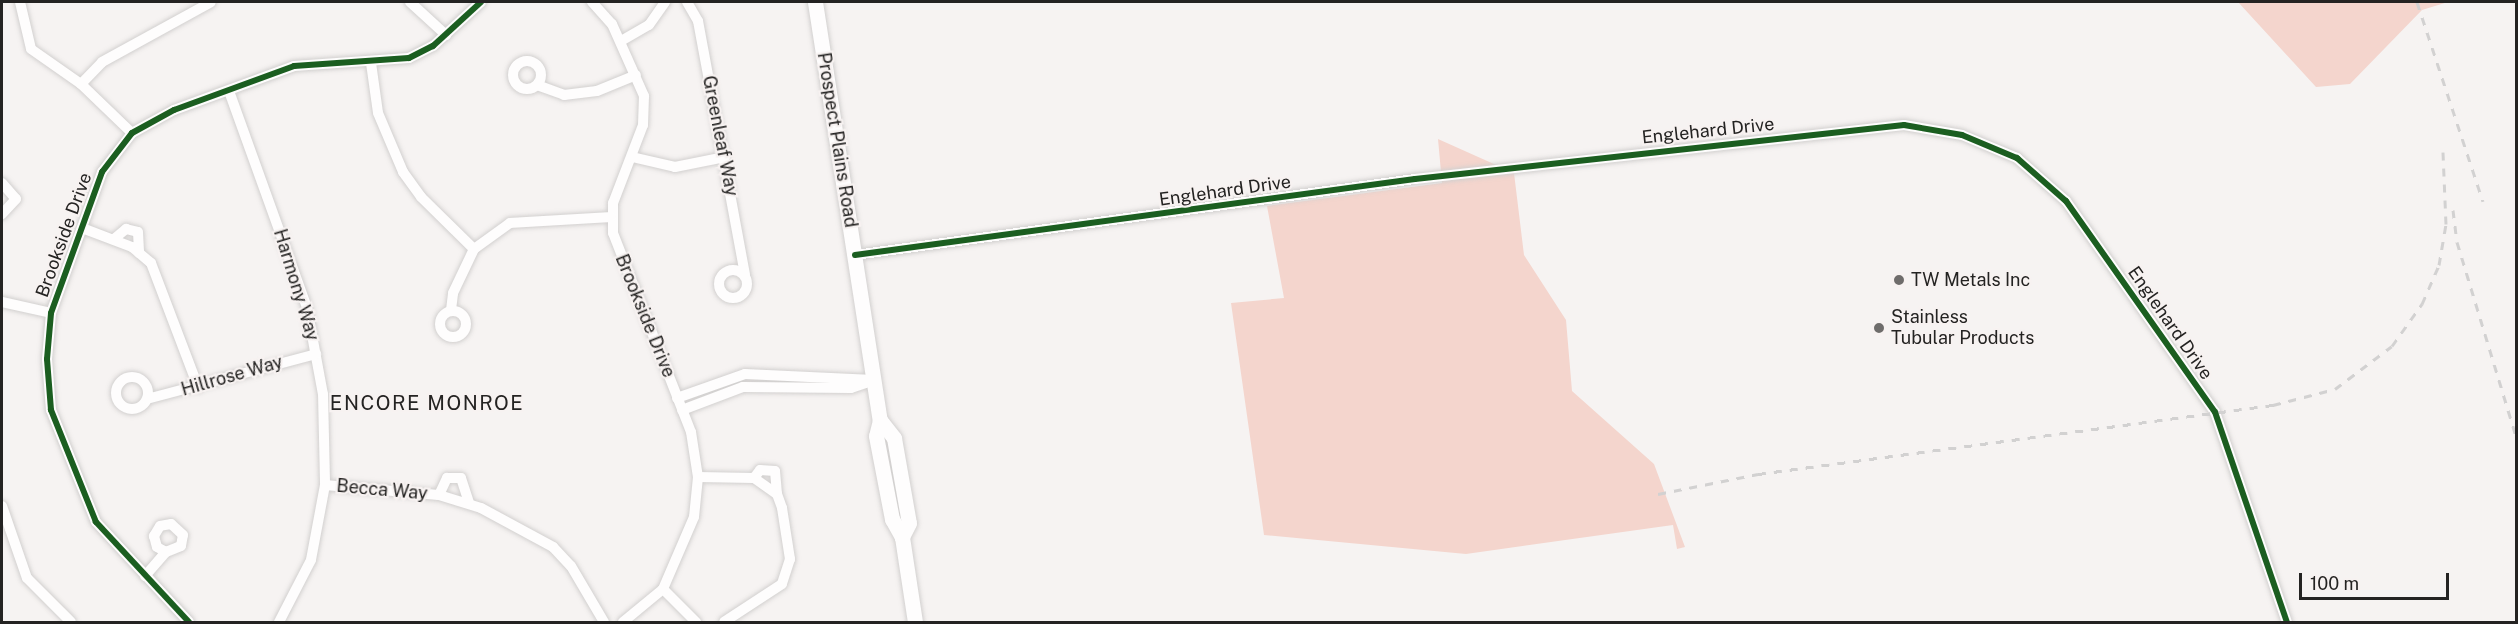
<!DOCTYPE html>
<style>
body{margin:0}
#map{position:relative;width:2518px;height:624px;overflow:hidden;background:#f6f3f2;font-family:"Public Sans",sans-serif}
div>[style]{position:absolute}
.green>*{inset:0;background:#f4d5cd}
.roads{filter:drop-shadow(0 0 2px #d2d0cf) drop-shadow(0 0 2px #d2d0cf)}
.street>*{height:10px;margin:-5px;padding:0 5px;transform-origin:5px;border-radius:5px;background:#fefdfd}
.street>.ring{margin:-5px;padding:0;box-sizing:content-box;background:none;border:10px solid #fefdfd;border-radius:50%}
.secondary>*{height:15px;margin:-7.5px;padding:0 7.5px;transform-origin:7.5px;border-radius:7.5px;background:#fefdfd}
.rail>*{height:3px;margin-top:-1.5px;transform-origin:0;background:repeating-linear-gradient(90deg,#d2d1d1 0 8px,transparent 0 16px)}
.cycleway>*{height:6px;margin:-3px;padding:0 3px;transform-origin:3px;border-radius:3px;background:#1b5e20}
.dots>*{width:16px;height:16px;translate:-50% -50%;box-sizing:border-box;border:3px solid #f7f2f1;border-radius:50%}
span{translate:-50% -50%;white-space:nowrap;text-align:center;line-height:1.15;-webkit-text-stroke:4.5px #f7f2f1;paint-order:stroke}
.street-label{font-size:18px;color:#242322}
.poi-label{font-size:18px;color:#242322}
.left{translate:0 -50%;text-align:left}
.neighbourhood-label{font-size:20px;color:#242322;letter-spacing:1.5px}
.frame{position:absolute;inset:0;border:3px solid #242322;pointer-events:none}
.scale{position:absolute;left:2299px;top:573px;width:150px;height:27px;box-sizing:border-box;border:3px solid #242322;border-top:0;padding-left:8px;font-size:18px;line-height:21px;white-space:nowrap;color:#242322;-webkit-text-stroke:4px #f7f2f1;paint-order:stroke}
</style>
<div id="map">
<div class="green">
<div style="clip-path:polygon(2238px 2px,2448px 2px,2422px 10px,2350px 84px,2316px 87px)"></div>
<div style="clip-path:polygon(1438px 139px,1514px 173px,1524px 255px,1566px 320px,1572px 391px,1654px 464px,1685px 547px,1677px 549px,1673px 525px,1466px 554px,1264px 535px,1231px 303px,1284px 298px,1267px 206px,1442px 183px)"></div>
</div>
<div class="roads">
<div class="street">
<div style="left:20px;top:2px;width:48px;rotate:76.8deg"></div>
<div style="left:31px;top:49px;width:61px;rotate:35deg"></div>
<div style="left:81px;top:84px;width:71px;rotate:43.9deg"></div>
<div style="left:410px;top:2px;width:49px;rotate:42.5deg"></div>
<div style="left:592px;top:2px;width:30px;rotate:48deg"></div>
<div style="left:612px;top:24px;width:79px;rotate:66deg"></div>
<div style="left:644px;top:96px;width:29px;rotate:92deg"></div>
<div style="left:643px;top:125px;width:84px;rotate:111deg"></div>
<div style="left:613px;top:203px;width:30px;rotate:90deg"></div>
<div style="left:613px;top:233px;width:214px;rotate:68.6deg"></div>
<div style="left:691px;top:432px;width:46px;rotate:81.2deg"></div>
<div style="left:698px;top:477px;width:40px;rotate:95.7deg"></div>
<div style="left:694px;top:517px;width:78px;rotate:113.3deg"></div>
<div style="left:663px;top:589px;width:52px;rotate:140.5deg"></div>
<div style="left:687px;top:2px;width:22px;rotate:60deg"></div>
<div style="left:698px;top:21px;width:258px;rotate:79.5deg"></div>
<div style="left:621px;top:41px;width:32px;rotate:-30deg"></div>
<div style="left:649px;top:25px;width:28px;rotate:-55deg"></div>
<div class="ring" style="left:513px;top:61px;width:18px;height:18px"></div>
<div style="left:371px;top:63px;width:50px;rotate:82deg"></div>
<div style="left:378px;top:113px;width:64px;rotate:67deg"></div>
<div style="left:403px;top:172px;width:31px;rotate:54deg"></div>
<div style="left:421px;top:197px;width:74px;rotate:44.5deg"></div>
<div style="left:81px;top:84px;width:30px;rotate:-46deg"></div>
<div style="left:102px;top:62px;width:124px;rotate:-28.8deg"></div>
<div style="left:537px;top:85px;width:29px;rotate:20deg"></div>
<div style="left:564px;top:95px;width:33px;rotate:-7deg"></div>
<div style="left:597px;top:91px;width:42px;rotate:-22.3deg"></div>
<div style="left:229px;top:91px;width:231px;rotate:70.2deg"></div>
<div style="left:307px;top:308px;width:87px;rotate:79.5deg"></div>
<div style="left:323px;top:394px;width:91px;rotate:88.7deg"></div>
<div style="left:325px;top:485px;width:76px;rotate:100.6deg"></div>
<div style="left:311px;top:560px;width:70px;rotate:117.3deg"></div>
<div style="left:632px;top:157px;width:44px;rotate:13.1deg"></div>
<div style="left:675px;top:167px;width:51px;rotate:-11.3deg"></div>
<div style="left:2px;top:183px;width:21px;rotate:49deg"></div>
<div style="left:16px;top:199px;width:21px;rotate:133deg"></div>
<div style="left:82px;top:228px;width:53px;rotate:20.8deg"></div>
<div style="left:132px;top:247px;width:25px;rotate:40deg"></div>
<div style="left:151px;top:263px;width:133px;rotate:69.2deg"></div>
<div style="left:114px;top:239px;width:16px;rotate:-40deg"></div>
<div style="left:126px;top:229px;width:12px;rotate:14deg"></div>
<div style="left:138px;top:232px;width:21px;rotate:87deg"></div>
<div style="left:855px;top:255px;width:565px;rotate:-7.73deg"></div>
<div style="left:1415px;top:179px;width:492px;rotate:-6.3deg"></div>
<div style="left:1904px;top:125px;width:59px;rotate:9.8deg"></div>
<div style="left:1962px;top:135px;width:60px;rotate:22.7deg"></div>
<div style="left:2017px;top:158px;width:65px;rotate:41.3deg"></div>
<div style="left:2066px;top:201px;width:258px;rotate:54.8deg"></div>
<div style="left:2215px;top:412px;width:222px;rotate:71.1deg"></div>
<div class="ring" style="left:719px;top:270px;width:18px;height:18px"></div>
<div style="left:2px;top:302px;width:50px;rotate:12.7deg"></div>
<div style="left:451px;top:310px;width:17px;rotate:-83deg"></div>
<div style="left:453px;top:293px;width:49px;rotate:-64.5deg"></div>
<div style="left:474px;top:249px;width:44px;rotate:-35.8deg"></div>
<div style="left:510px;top:223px;width:101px;rotate:-3.4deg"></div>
<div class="ring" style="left:440px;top:311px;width:16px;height:16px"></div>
<div class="ring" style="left:116px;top:377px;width:22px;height:22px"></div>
<div style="left:677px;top:398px;width:72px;rotate:-19.4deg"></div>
<div style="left:745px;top:374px;width:129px;rotate:2.7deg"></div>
<div style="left:147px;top:399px;width:175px;rotate:-14.9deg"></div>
<div style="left:682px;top:410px;width:65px;rotate:-20.7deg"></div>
<div style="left:743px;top:387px;width:108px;rotate:0.5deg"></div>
<div style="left:851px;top:388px;width:24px;rotate:-19deg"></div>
<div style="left:698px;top:477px;width:56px;rotate:1deg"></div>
<div style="left:754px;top:478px;width:28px;rotate:35deg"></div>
<div style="left:777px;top:494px;width:15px;rotate:70deg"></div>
<div style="left:782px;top:508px;width:52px;rotate:81.1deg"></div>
<div style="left:790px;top:559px;width:26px;rotate:108deg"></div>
<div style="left:782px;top:584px;width:69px;rotate:146.8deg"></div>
<div style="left:754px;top:478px;width:10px;rotate:-53deg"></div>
<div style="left:760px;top:470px;width:15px;rotate:4deg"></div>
<div style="left:775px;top:471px;width:23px;rotate:85deg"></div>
<div style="left:325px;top:485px;width:114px;rotate:5deg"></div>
<div style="left:439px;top:495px;width:44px;rotate:17.2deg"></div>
<div style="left:481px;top:508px;width:82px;rotate:28.4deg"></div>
<div style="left:553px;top:547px;width:26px;rotate:47deg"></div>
<div style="left:571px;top:566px;width:65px;rotate:59.5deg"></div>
<div style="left:439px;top:495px;width:19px;rotate:-65deg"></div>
<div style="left:447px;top:478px;width:14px"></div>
<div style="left:461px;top:478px;width:25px;rotate:72deg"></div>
<div style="left:2px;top:506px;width:76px;rotate:70.9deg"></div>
<div style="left:27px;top:578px;width:62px;rotate:45deg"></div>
<div style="left:145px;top:576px;width:32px;rotate:-49deg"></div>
<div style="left:166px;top:552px;width:16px;rotate:-22deg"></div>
<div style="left:181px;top:546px;width:11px;rotate:-80deg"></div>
<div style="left:183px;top:535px;width:16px;rotate:-137deg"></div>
<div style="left:171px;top:524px;width:11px;rotate:170deg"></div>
<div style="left:160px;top:526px;width:12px;rotate:121deg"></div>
<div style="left:154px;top:536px;width:11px;rotate:75deg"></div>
<div style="left:157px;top:547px;width:10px;rotate:29deg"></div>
<div style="left:663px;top:589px;width:47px;rotate:45deg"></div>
<div style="left:189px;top:622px;width:137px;rotate:-132.9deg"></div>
<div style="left:96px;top:522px;width:121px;rotate:-111.9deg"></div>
<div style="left:51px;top:410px;width:51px;rotate:-94.5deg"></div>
<div style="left:47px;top:359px;width:46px;rotate:-85deg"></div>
<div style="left:51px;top:313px;width:150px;rotate:-70.1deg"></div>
<div style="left:102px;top:172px;width:49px;rotate:-52.4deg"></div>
<div style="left:132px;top:133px;width:48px;rotate:-28.7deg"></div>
<div style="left:174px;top:110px;width:128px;rotate:-20.1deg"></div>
<div style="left:294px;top:66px;width:115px;rotate:-4deg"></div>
<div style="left:409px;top:58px;width:27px;rotate:-27deg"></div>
<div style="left:433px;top:46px;width:65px;rotate:-42.5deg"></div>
</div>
<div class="secondary">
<div style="left:815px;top:2px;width:423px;rotate:81.2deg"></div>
<div style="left:880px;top:420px;width:16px;rotate:104deg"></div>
<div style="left:876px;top:436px;width:85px;rotate:79.1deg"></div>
<div style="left:892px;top:519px;width:21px;rotate:61deg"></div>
<div style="left:902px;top:537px;width:86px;rotate:81.3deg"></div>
<div style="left:880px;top:420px;width:23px;rotate:52deg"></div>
<div style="left:894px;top:438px;width:86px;rotate:80deg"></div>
<div style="left:909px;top:523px;width:16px;rotate:117deg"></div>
</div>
</div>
<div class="rail">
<div style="left:2417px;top:2px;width:210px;rotate:71.7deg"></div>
<div style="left:2453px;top:210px;width:32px;rotate:83deg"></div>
<div style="left:2457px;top:242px;width:203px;rotate:73.1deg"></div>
<div style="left:1658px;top:494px;width:102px;rotate:-11.3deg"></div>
<div style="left:1758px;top:474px;width:520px;rotate:-7.63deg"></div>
<div style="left:2273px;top:405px;width:64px;rotate:-14.5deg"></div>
<div style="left:2335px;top:389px;width:71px;rotate:-37deg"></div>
<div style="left:2392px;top:346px;width:52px;rotate:-54.5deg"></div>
<div style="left:2422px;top:304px;width:43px;rotate:-66.4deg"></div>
<div style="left:2439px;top:265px;width:42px;rotate:-80.3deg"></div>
<div style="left:2446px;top:224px;width:73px;rotate:-92.4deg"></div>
</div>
<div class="cycleway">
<div style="left:855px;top:255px;width:565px;rotate:-7.73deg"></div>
<div style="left:1415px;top:179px;width:492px;rotate:-6.3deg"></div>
<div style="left:1904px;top:125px;width:59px;rotate:9.8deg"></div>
<div style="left:1962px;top:135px;width:60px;rotate:22.7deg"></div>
<div style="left:2017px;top:158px;width:65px;rotate:41.3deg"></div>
<div style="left:2066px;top:201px;width:258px;rotate:54.8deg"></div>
<div style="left:2215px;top:412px;width:222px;rotate:71.1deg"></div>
<div style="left:189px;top:622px;width:137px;rotate:-132.9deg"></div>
<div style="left:96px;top:522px;width:121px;rotate:-111.9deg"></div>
<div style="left:51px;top:410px;width:51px;rotate:-94.5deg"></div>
<div style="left:47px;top:359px;width:46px;rotate:-85deg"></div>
<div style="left:51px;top:313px;width:150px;rotate:-70.1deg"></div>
<div style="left:102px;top:172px;width:49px;rotate:-52.4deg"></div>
<div style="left:132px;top:133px;width:48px;rotate:-28.7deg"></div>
<div style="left:174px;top:110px;width:128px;rotate:-20.1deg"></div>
<div style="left:294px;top:66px;width:115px;rotate:-4deg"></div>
<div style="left:409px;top:58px;width:27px;rotate:-27deg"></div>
<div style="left:433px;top:46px;width:65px;rotate:-42.5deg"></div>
</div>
<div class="dots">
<div style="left:1899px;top:280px;background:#6e6c6b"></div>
<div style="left:1879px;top:328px;background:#6e6c6b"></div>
</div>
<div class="street-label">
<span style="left:1708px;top:131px;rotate:-6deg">Englehard Drive</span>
<span style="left:720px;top:136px;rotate:79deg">Greenleaf Way</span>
<span style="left:837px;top:140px;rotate:81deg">Prospect Plains Road</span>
<span style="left:1225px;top:191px;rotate:-8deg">Englehard Drive</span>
<span style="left:64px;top:235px;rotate:-70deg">Brookside Drive</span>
<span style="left:296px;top:285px;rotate:73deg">Harmony Way</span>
<span style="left:645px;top:316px;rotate:68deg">Brookside Drive</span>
<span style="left:2170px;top:323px;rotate:55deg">Englehard Drive</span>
<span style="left:232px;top:376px;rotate:-16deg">Hillrose Way</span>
<span style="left:382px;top:490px;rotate:5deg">Becca Way</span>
</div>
<div class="poi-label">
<span class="left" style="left:1911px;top:280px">TW Metals Inc</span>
<span class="left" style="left:1891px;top:328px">Stainless<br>Tubular Products</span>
</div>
<div class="neighbourhood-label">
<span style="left:427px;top:403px">ENCORE MONROE</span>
</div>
<div class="frame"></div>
<div class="scale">100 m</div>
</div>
